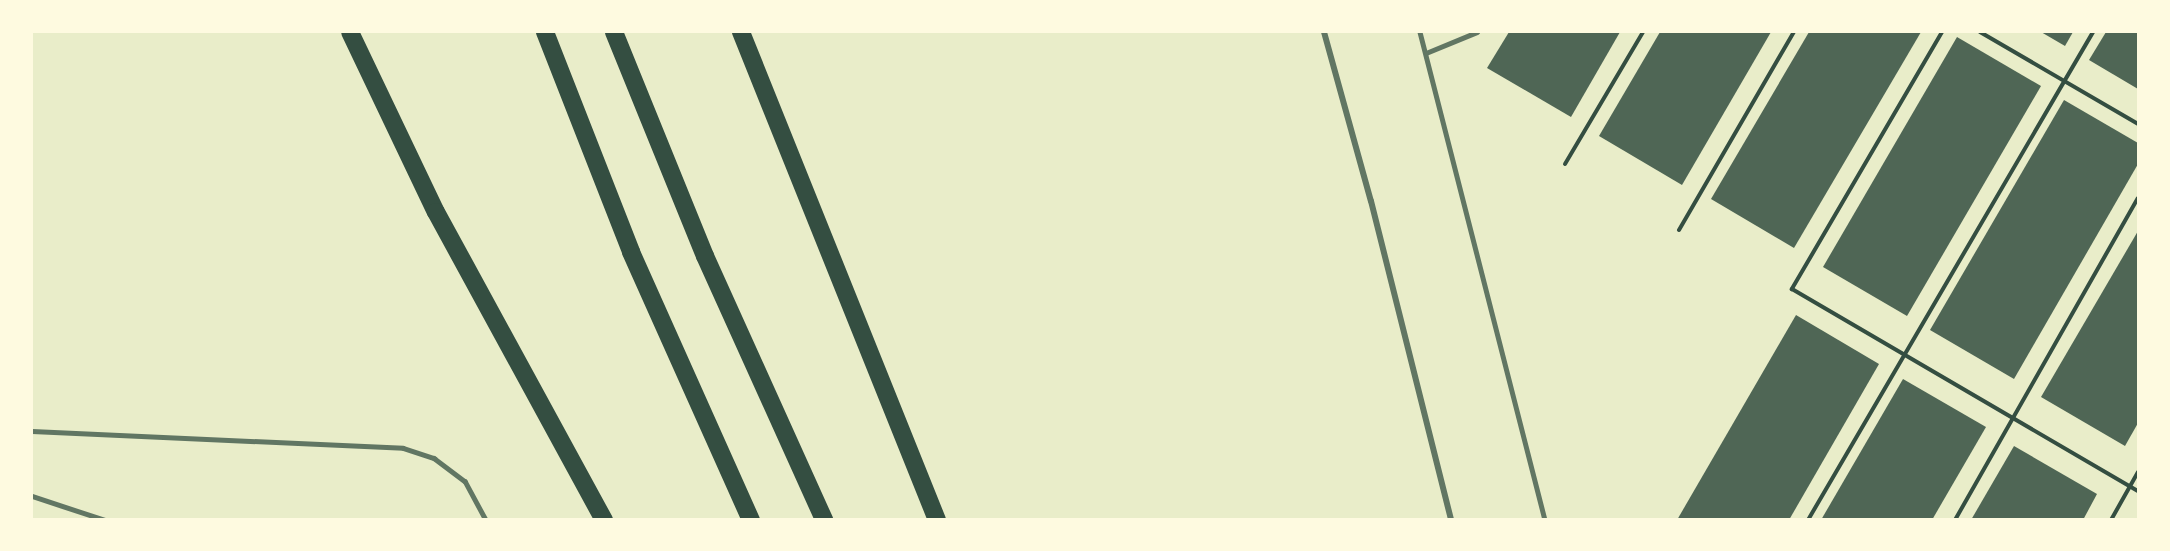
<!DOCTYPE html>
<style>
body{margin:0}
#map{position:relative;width:2170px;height:551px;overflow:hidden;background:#e9edc9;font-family:Manrope,sans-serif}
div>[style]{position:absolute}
.building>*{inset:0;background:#4f6655}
.path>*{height:4px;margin:-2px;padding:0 2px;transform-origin:2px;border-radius:2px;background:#344e41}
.service>*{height:4.5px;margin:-2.25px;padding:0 2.25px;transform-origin:2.25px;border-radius:2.25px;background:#617663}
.minor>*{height:6px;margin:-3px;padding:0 3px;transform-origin:3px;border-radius:3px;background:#617663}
.motorway>*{height:18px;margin:-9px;padding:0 9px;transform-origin:9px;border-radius:9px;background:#344e41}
span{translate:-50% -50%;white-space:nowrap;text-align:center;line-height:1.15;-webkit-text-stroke:4.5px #fefae0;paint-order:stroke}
.frame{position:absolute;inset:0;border:33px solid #fefae0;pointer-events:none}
</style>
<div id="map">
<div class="building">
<div style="clip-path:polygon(1509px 32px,1620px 32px,1571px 117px,1487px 68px)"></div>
<div style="clip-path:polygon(1660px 32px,1771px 32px,1682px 185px,1599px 136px)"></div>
<div style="clip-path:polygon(1809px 32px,1921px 32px,1794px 248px,1711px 199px)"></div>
<div style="clip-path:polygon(2041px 32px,2073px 32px,2065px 46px)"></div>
<div style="clip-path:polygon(2106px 32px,2138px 32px,2138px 89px,2089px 60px)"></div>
<div style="clip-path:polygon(1957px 37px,2041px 86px,1907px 316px,1823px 267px)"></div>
<div style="clip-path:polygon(2064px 100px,2138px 143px,2138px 164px,2014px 379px,1930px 330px)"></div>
<div style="clip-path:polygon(2138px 231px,2138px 423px,2125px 446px,2041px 397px)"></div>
<div style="clip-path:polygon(1796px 315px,1879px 364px,1789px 520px,1677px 520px)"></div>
<div style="clip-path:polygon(1903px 379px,1986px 427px,1932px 520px,1821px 520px)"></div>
<div style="clip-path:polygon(2014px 446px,2097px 494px,2083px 520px,1971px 520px)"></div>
</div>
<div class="path">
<div style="left:1942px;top:32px;width:298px;rotate:120.3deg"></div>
<div style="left:1792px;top:289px;width:401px;rotate:30.3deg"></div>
<div style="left:1980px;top:32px;width:183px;rotate:30.2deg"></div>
<div style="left:1565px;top:164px;width:153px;rotate:-59.4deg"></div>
<div style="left:1679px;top:230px;width:229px;rotate:-59.9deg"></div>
<div style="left:1808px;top:520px;width:565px;rotate:-59.71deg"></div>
<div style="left:1955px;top:520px;width:370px;rotate:-60.4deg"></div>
<div style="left:2111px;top:520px;width:55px;rotate:-60.6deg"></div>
</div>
<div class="service">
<div style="left:1420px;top:32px;width:504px;rotate:75.63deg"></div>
<div style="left:1426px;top:53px;width:55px;rotate:-22.4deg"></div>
<div style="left:32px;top:431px;width:371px;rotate:2.6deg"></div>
<div style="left:403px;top:448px;width:33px;rotate:18deg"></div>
<div style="left:434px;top:458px;width:39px;rotate:37deg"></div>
<div style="left:465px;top:481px;width:44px;rotate:61.7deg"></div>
<div style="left:32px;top:496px;width:77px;rotate:18.2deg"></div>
</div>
<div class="minor">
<div style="left:1324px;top:32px;width:175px;rotate:74.5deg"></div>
<div style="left:1371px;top:201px;width:329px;rotate:75.9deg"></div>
</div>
<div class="motorway">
<div style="left:350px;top:32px;width:199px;rotate:64.5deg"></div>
<div style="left:436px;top:212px;width:351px;rotate:61.4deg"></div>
<div style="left:545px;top:32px;width:236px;rotate:68.6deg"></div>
<div style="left:631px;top:252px;width:294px;rotate:65.9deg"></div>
<div style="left:614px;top:32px;width:242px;rotate:67.9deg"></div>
<div style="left:705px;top:256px;width:290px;rotate:65.7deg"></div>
<div style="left:741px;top:32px;width:526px;rotate:68.12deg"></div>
</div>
<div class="frame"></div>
</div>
